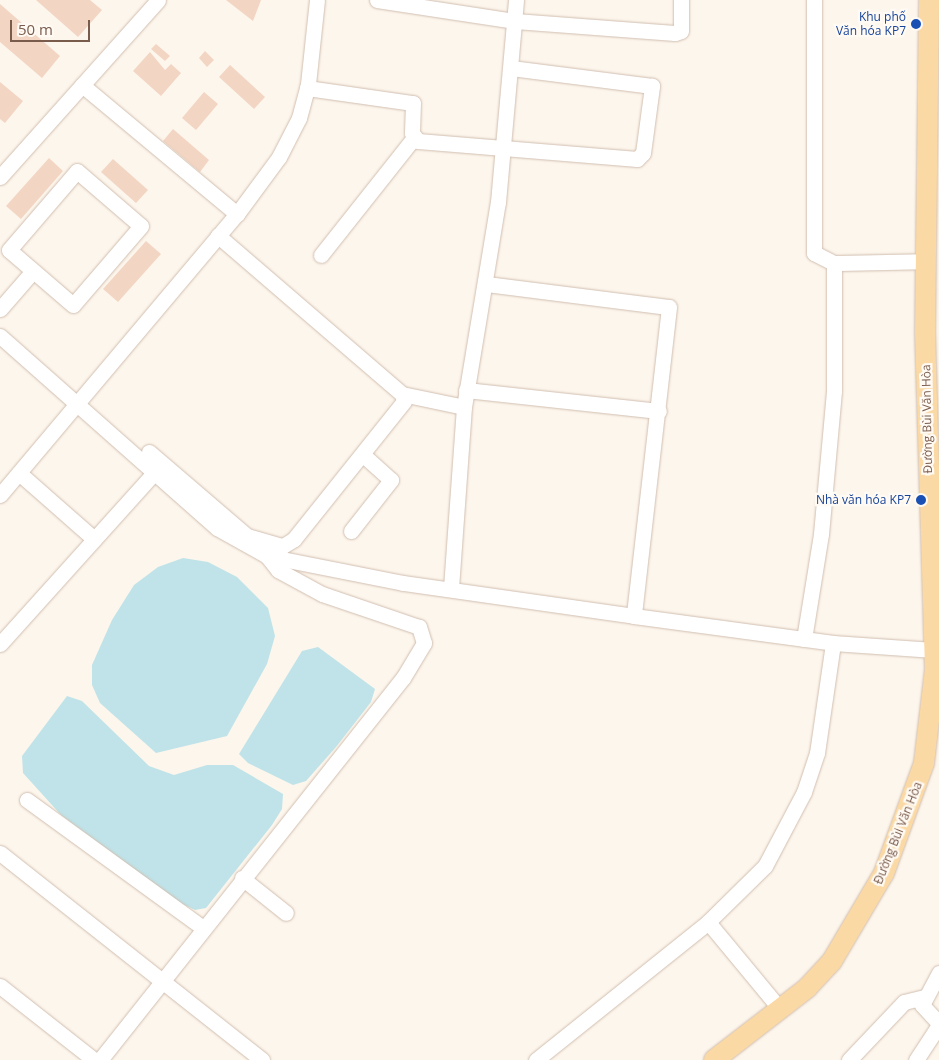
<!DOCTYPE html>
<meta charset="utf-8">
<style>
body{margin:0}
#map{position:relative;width:939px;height:1060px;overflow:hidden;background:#fdf6ec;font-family:"Open Sans",sans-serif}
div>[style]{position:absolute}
.water>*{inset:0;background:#bfe3e8}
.building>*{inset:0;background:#f3d5c3}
.roads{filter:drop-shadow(0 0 1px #d1beb0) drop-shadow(0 0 1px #d1beb0)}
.minor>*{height:15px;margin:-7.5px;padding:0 7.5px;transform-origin:7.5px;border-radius:7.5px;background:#fff}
.major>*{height:20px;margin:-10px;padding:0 10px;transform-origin:10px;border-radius:10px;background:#fbd9a5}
.dots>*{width:14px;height:14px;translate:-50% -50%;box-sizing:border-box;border:2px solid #fffaf3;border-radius:50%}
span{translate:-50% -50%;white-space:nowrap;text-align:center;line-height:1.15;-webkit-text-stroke:4.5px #fffaf3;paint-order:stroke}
.transit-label{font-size:12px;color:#164399}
.right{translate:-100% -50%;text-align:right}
.street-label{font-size:12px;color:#7a5c4d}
.scale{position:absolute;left:10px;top:20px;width:80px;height:22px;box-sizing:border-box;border:2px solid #7a5c4d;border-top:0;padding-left:6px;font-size:15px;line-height:18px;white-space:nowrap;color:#7a5c4d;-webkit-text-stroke:4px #fffaf3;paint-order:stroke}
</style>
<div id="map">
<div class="water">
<div style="clip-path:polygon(183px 558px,208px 562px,237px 577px,268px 608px,275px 636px,267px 664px,227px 736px,156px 753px,100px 703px,92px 685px,92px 665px,112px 620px,134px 585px,158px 567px)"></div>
<div style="clip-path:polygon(318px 647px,375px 689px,371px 702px,336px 747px,306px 781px,293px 785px,248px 763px,239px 754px,302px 651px)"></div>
<div style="clip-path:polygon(67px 696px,82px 701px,149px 766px,174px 775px,207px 765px,233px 765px,283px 794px,282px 809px,272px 825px,206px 908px,195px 910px,176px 901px,61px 815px,23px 773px,22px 756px)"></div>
</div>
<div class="building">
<div style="clip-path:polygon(36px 0,90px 0,102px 10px,78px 37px)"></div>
<div style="clip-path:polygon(226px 0,261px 0,253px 21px)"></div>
<div style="clip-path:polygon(0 4px,60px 56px,42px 78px,0 42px)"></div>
<div style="clip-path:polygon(156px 44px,170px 56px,165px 61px,151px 49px)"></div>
<div style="clip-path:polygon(205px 51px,214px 60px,207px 67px,199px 58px)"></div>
<div style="clip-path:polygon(150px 52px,165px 70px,171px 64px,181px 73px,161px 96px,133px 71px)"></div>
<div style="clip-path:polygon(230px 65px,265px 97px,254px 109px,219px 77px)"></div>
<div style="clip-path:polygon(0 82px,23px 101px,5px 123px,0 119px)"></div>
<div style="clip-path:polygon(204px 92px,218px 104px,196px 130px,182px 118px)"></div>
<div style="clip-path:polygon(173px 129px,209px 160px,200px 172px,163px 141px)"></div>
<div style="clip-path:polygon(49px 158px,63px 171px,21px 219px,6px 206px)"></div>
<div style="clip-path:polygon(113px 159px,148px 190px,136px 203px,101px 172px)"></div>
<div style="clip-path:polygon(146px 241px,161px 254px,118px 302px,103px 289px)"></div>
</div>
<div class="roads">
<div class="minor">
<div style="left:377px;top:0;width:140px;rotate:8.7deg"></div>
<div style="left:515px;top:21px;width:160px;rotate:4.3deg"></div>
<div style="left:675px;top:33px;width:6px;rotate:-18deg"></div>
<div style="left:681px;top:31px;width:31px;rotate:-90deg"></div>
<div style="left:814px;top:0;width:253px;rotate:90deg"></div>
<div style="left:814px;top:253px;width:22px;rotate:27deg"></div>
<div style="left:834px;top:263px;width:92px;rotate:-1.2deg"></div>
<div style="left:82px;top:85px;width:202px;rotate:39.8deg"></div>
<div style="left:307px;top:88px;width:107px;rotate:8.1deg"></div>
<div style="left:413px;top:103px;width:30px;rotate:92deg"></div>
<div style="left:412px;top:133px;width:10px;rotate:53deg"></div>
<div style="left:418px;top:141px;width:220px;rotate:4.7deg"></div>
<div style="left:637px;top:159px;width:8px;rotate:-45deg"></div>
<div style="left:643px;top:153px;width:68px;rotate:-82.3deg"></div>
<div style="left:652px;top:86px;width:142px;rotate:-172.7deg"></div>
<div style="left:77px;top:171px;width:84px;rotate:40.7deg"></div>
<div style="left:141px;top:226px;width:104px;rotate:130.7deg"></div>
<div style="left:73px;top:305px;width:84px;rotate:-139.3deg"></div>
<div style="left:9px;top:250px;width:104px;rotate:-49.3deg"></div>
<div style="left:0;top:177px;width:237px;rotate:-48.2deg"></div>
<div style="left:321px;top:255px;width:148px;rotate:-51.6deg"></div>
<div style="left:486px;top:284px;width:184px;rotate:7.2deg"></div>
<div style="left:669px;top:307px;width:311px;rotate:96.5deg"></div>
<div style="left:0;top:309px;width:50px;rotate:-49deg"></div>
<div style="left:0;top:336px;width:290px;rotate:41.5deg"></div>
<div style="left:217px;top:528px;width:57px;rotate:29.2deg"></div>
<div style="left:267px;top:556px;width:139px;rotate:11.2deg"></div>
<div style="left:403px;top:583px;width:233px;rotate:8.1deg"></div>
<div style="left:634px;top:616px;width:201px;rotate:7.7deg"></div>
<div style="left:833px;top:643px;width:101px;rotate:4deg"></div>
<div style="left:466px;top:390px;width:194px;rotate:6.2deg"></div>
<div style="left:402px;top:394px;width:63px;rotate:11.8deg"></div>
<div style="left:149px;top:452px;width:129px;rotate:40.6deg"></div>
<div style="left:247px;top:536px;width:37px;rotate:16deg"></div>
<div style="left:283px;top:546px;width:13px;rotate:-32deg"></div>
<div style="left:294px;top:539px;width:176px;rotate:-51.4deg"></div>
<div style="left:404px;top:401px;width:7px;rotate:-106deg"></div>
<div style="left:402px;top:394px;width:243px;rotate:-139.3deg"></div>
<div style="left:19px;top:473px;width:100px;rotate:41.3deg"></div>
<div style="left:0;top:495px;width:368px;rotate:-49.9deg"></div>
<div style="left:237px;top:214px;width:71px;rotate:-53.6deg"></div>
<div style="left:279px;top:157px;width:44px;rotate:-62.9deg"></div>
<div style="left:299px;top:118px;width:35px;rotate:-75deg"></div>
<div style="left:308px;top:84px;width:84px;rotate:-83.9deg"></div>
<div style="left:351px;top:531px;width:65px;rotate:-51.9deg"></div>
<div style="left:391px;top:480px;width:38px;rotate:-138deg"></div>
<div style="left:451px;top:588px;width:181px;rotate:-85.9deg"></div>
<div style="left:464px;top:407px;width:208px;rotate:-80.6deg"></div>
<div style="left:498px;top:202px;width:203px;rotate:-84.9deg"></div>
<div style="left:804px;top:639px;width:106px;rotate:-80.8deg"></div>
<div style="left:821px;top:534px;width:144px;rotate:-84.8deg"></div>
<div style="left:834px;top:391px;width:128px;rotate:-90deg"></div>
<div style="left:0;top:644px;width:232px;rotate:-48deg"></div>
<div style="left:27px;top:800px;width:216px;rotate:36deg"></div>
<div style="left:0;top:853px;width:334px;rotate:38.3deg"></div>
<div style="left:242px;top:878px;width:56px;rotate:38.5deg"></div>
<div style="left:708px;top:922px;width:113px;rotate:50.4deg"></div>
<div style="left:939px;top:973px;width:36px;rotate:118deg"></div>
<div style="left:922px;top:1005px;width:25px;rotate:47deg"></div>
<div style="left:0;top:986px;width:120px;rotate:38.2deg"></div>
<div style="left:100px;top:1060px;width:488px;rotate:-51.6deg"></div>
<div style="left:403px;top:678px;width:41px;rotate:-59deg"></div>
<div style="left:424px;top:643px;width:17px;rotate:-107deg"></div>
<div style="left:419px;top:627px;width:102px;rotate:-161.2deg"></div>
<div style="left:322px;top:594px;width:50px;rotate:-151.4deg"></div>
<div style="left:278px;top:570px;width:18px;rotate:-128deg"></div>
<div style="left:536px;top:1060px;width:221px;rotate:-38.7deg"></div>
<div style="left:708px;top:922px;width:80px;rotate:-44.5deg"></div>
<div style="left:765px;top:866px;width:84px;rotate:-62.2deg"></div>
<div style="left:804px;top:792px;width:41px;rotate:-71.6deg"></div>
<div style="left:817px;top:753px;width:111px;rotate:-81.7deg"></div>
<div style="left:849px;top:1060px;width:80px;rotate:-46.5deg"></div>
<div style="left:904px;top:1002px;width:21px;rotate:-14deg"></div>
<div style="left:916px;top:1060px;width:42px;rotate:-56.7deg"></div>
</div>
<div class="major">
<div style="left:714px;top:1060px;width:118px;rotate:-37.7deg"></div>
<div style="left:807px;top:988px;width:37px;rotate:-47deg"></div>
<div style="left:832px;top:961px;width:102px;rotate:-59.4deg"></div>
<div style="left:884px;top:873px;width:117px;rotate:-70deg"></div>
<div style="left:924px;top:763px;width:95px;rotate:-83.3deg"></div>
<div style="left:935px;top:669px;width:336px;rotate:-91.7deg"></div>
<div style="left:925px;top:333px;width:333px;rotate:-89.3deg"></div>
</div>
</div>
<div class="dots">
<div style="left:916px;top:24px;background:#1a4fb4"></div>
<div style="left:921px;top:500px;background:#1a4fb4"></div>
</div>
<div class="transit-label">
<span class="right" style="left:906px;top:24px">Khu phố<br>Văn hóa KP7</span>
<span class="right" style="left:911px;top:500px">Nhà văn hóa KP7</span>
</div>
<div class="street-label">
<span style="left:927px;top:419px;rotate:-91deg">Đường Bùi Văn Hòa</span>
<span style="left:898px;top:833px;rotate:-68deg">Đường Bùi Văn Hòa</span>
</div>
<div class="scale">50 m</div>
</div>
